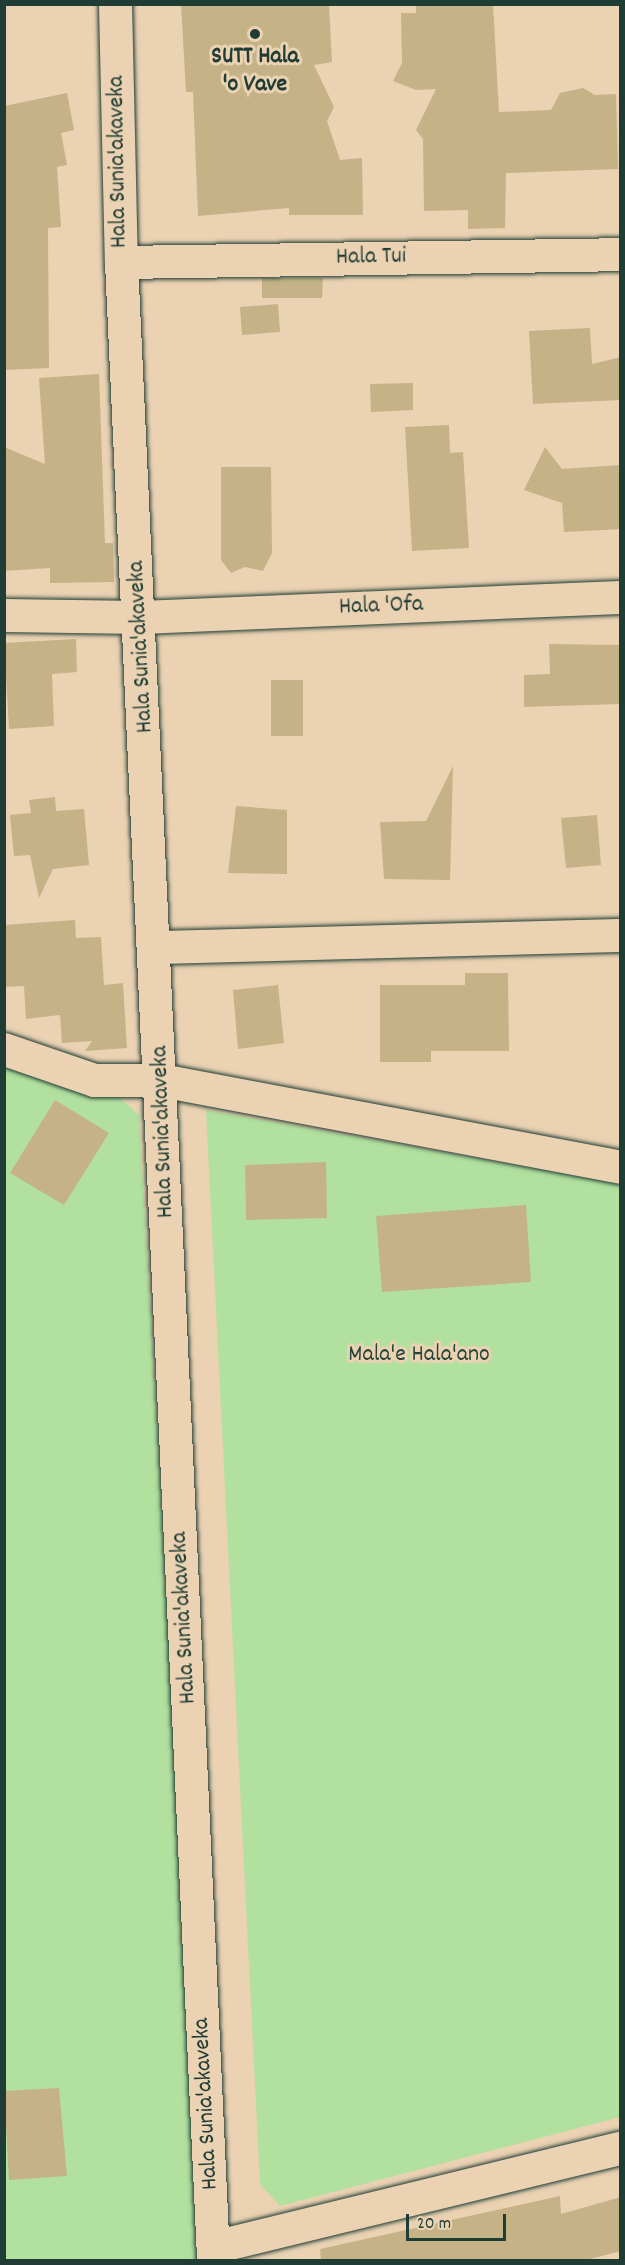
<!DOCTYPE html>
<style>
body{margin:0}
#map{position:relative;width:625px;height:2265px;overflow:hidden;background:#ebd2b3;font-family:Dekko,sans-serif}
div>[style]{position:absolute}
.green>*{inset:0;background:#b2e09f}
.building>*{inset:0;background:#c5b387}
.roads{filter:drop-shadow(0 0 2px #1f3d34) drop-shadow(0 0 2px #1f3d34)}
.minor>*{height:33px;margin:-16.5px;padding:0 16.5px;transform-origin:16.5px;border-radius:16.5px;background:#ebd2b3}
.tertiary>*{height:33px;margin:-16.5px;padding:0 16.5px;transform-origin:16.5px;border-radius:16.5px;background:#ebd2b3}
.dots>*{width:16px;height:16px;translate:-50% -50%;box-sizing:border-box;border:3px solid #ebd2b3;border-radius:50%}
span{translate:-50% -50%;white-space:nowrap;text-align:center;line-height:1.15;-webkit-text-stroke:6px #ebd2b3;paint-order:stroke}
.poi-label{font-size:24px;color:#1f3d34;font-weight:700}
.street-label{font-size:24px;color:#1f3d34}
.park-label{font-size:24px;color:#264539}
.frame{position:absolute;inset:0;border:6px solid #1f3d34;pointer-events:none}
.scale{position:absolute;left:406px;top:2214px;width:100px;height:27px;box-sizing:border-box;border:3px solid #1f3d34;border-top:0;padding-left:8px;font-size:18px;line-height:21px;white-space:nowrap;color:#1f3d34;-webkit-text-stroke:4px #ebd2b3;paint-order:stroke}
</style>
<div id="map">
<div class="green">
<div style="clip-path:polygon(4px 1065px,119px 1097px,139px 1115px,176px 1746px,197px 2260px,5px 2260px)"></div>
<div style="clip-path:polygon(206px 1110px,620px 1184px,620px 2117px,280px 2206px,260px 2184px)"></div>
</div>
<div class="building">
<div style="clip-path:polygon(181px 4px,329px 4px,332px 62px,314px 65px,334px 107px,327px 121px,340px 160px,362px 158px,363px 215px,289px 215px,289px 208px,198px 216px,193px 92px,186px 92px)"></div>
<div style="clip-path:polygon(416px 4px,493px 4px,499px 112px,551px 110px,560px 93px,583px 88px,595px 95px,616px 94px,618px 169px,506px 173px,505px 228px,468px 229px,468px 210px,424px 211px,423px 139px,416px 130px,436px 89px,416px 90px,393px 81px,402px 63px,401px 13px,416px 13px)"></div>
<div style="clip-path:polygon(67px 93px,74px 130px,61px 133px,67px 165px,57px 167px,61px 227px,48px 228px,49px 368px,4px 370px,4px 106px)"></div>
<div style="clip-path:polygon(262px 278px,323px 278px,322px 298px,262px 298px)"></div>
<div style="clip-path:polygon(278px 304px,280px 332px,242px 335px,240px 307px)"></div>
<div style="clip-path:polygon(590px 328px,592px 364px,621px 357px,621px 400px,533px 404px,529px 331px)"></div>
<div style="clip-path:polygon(99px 374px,105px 543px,113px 543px,114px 582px,50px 583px,50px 568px,4px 571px,4px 447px,45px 464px,39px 378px)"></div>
<div style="clip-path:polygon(413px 383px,413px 410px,371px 412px,370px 384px)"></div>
<div style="clip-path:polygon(449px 425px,450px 453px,463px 452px,469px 548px,412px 551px,405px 427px)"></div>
<div style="clip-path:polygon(545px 447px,562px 469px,621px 465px,621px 529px,564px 532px,562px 503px,524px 490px)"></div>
<div style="clip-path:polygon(221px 467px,271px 467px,272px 553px,263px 571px,245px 567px,231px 573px,221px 560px)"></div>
<div style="clip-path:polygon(76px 639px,77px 672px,52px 674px,54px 726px,9px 729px,4px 643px)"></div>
<div style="clip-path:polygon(549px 644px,620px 645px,620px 704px,524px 707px,524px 675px,550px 674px)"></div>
<div style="clip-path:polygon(271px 680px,303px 680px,303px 736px,271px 736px)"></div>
<div style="clip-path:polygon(453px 766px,450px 880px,384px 879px,380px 822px,426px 821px)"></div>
<div style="clip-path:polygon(55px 797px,56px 811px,84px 809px,89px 865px,53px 869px,39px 898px,30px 855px,14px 856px,10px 815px,31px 813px,29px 800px)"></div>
<div style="clip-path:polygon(236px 806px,287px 810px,287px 874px,228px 873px)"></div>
<div style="clip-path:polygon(597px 815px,601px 865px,566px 868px,561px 818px)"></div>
<div style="clip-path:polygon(75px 920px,76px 938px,101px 937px,104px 985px,123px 983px,127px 1048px,85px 1051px,92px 1041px,62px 1043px,60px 1015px,26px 1019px,24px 986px,4px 987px,4px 925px)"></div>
<div style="clip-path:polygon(465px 973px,508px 973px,509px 1051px,431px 1051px,431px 1062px,380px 1062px,380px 985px,465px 985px)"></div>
<div style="clip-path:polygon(278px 985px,284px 1043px,238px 1049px,233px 990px)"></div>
<div style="clip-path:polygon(55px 1100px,109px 1133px,64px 1205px,10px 1173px)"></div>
<div style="clip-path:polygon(326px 1162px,327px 1218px,246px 1220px,245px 1165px)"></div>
<div style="clip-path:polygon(526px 1205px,531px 1282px,382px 1292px,376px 1216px)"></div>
<div style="clip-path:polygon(59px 2088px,67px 2176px,9px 2180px,4px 2091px)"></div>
<div style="clip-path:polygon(560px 2196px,561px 2214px,621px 2197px,621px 2251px,586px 2260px,321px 2260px,320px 2249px)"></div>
</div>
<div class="roads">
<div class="minor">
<div style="left:121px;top:262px;width:499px;rotate:-0.9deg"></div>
<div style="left:4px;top:615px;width:137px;rotate:0.8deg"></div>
<div style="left:141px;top:617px;width:479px;rotate:-2.4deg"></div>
<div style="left:157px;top:947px;width:463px;rotate:-1.5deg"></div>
<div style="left:4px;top:1049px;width:95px;rotate:19deg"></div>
<div style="left:94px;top:1080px;width:67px"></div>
<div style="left:161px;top:1080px;width:467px;rotate:10.7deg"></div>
<div style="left:213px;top:2247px;width:419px;rotate:-13.7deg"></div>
</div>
<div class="tertiary">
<div style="left:115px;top:4px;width:258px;rotate:88.7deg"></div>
<div style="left:121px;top:262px;width:2000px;rotate:87.36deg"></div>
</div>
</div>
<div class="dots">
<div style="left:255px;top:34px;background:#1f3d34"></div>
</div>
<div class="poi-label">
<span style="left:255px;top:72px">SUTT Hala<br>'o Vave</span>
</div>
<div class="street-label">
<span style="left:119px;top:162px;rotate:-91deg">Hala Sunia'akaveka</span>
<span style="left:371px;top:258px;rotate:-1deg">Hala Tui</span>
<span style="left:381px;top:607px;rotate:-2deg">Hala 'Ofa</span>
<span style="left:142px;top:647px;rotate:-93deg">Hala Sunia'akaveka</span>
<span style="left:164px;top:1132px;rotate:-92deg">Hala Sunia'akaveka</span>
<span style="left:185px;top:1618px;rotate:-93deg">Hala Sunia'akaveka</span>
<span style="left:207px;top:2104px;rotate:-93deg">Hala Sunia'akaveka</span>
</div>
<div class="park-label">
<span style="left:419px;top:1356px">Mala'e Hala'ano</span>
</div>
<div class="frame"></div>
<div class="scale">20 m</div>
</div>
